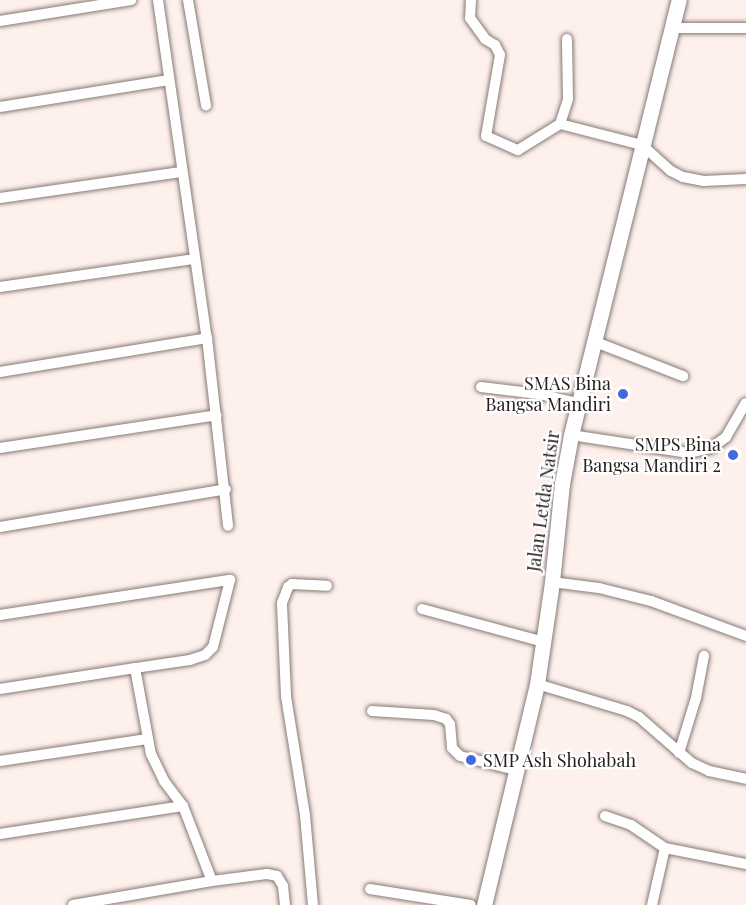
<!DOCTYPE html>
<style>
body{margin:0}
#map{position:relative;width:746px;height:905px;overflow:hidden;background:#fef0ec;font-family:"Playfair Display",serif}
div>[style]{position:absolute}
.roads{filter:drop-shadow(0 0 2px #867a76) drop-shadow(0 0 2px #867a76)}
.street>*{height:10px;margin:-5px;padding:0 5px;transform-origin:5px;border-radius:5px;background:#fff}
.secondary>*{height:15px;margin:-7.5px;padding:0 7.5px;transform-origin:7.5px;border-radius:7.5px;background:#fff}
.dots>*{width:16px;height:16px;translate:-50% -50%;box-sizing:border-box;border:3px solid #fff;border-radius:50%}
span{translate:-50% -50%;white-space:nowrap;text-align:center;line-height:1.15;-webkit-text-stroke:4.5px #fff;paint-order:stroke}
.poi-label{font-size:18px;color:#262120}
.right{translate:-100% -50%;text-align:right}
.left{translate:0 -50%;text-align:left}
.street-label{font-size:18px;color:#262120}
</style>
<div id="map">
<div class="roads">
<div class="street">
<div style="left:158px;top:0;width:342px;rotate:81.8deg"></div>
<div style="left:207px;top:338px;width:189px;rotate:83.6deg"></div>
<div style="left:188px;top:0;width:107px;rotate:80.3deg"></div>
<div style="left:471px;top:0;width:18px;rotate:93deg"></div>
<div style="left:470px;top:18px;width:26px;rotate:54deg"></div>
<div style="left:485px;top:39px;width:12px;rotate:31deg"></div>
<div style="left:495px;top:45px;width:11px;rotate:63deg"></div>
<div style="left:500px;top:55px;width:82px;rotate:99.8deg"></div>
<div style="left:486px;top:136px;width:35px;rotate:24deg"></div>
<div style="left:518px;top:150px;width:49px;rotate:-31.8deg"></div>
<div style="left:560px;top:124px;width:85px;rotate:14.4deg"></div>
<div style="left:642px;top:145px;width:39px;rotate:42deg"></div>
<div style="left:671px;top:171px;width:13px;rotate:27deg"></div>
<div style="left:683px;top:177px;width:21px;rotate:11deg"></div>
<div style="left:704px;top:181px;width:42px;rotate:-2.7deg"></div>
<div style="left:0;top:21px;width:133px;rotate:-9.1deg"></div>
<div style="left:673px;top:28px;width:73px"></div>
<div style="left:0;top:107px;width:171px;rotate:-9.1deg"></div>
<div style="left:560px;top:124px;width:26px;rotate:-72deg"></div>
<div style="left:568px;top:99px;width:60px;rotate:-91deg"></div>
<div style="left:0;top:198px;width:183px;rotate:-8.2deg"></div>
<div style="left:0;top:287px;width:197px;rotate:-8.2deg"></div>
<div style="left:593px;top:341px;width:97px;rotate:21.3deg"></div>
<div style="left:0;top:372px;width:210px;rotate:-9.3deg"></div>
<div style="left:481px;top:387px;width:58px;rotate:6.9deg"></div>
<div style="left:539px;top:394px;width:40px;rotate:13deg"></div>
<div style="left:571px;top:435px;width:119px;rotate:8.7deg"></div>
<div style="left:689px;top:453px;width:23px;rotate:-13deg"></div>
<div style="left:711px;top:448px;width:19px;rotate:-36deg"></div>
<div style="left:726px;top:437px;width:39px;rotate:-60deg"></div>
<div style="left:0;top:448px;width:219px;rotate:-8.6deg"></div>
<div style="left:0;top:527px;width:229px;rotate:-9.5deg"></div>
<div style="left:552px;top:582px;width:47px;rotate:7.3deg"></div>
<div style="left:599px;top:588px;width:54px;rotate:14deg"></div>
<div style="left:651px;top:601px;width:101px;rotate:20.2deg"></div>
<div style="left:422px;top:609px;width:126px;rotate:15.1deg"></div>
<div style="left:0;top:615px;width:233px;rotate:-8.7deg"></div>
<div style="left:230px;top:580px;width:69px;rotate:104.2deg"></div>
<div style="left:213px;top:647px;width:11px;rotate:135deg"></div>
<div style="left:205px;top:655px;width:16px;rotate:162deg"></div>
<div style="left:190px;top:660px;width:56px;rotate:171.7deg"></div>
<div style="left:135px;top:668px;width:87px;rotate:79.5deg"></div>
<div style="left:151px;top:754px;width:30px;rotate:64deg"></div>
<div style="left:164px;top:781px;width:31px;rotate:53deg"></div>
<div style="left:183px;top:806px;width:80px;rotate:68.9deg"></div>
<div style="left:212px;top:881px;width:55px;rotate:-7.3deg"></div>
<div style="left:267px;top:874px;width:10px;rotate:11deg"></div>
<div style="left:277px;top:876px;width:12px;rotate:59deg"></div>
<div style="left:283px;top:886px;width:19px;rotate:84deg"></div>
<div style="left:537px;top:684px;width:94px;rotate:16.7deg"></div>
<div style="left:627px;top:711px;width:13px;rotate:27deg"></div>
<div style="left:639px;top:717px;width:70px;rotate:41deg"></div>
<div style="left:692px;top:763px;width:19px;rotate:25deg"></div>
<div style="left:709px;top:771px;width:38px;rotate:12deg"></div>
<div style="left:0;top:689px;width:137px;rotate:-8.8deg"></div>
<div style="left:372px;top:711px;width:62px;rotate:3.7deg"></div>
<div style="left:434px;top:715px;width:13px;rotate:18deg"></div>
<div style="left:446px;top:719px;width:6px;rotate:51deg"></div>
<div style="left:450px;top:724px;width:24px;rotate:85deg"></div>
<div style="left:452px;top:748px;width:11px;rotate:45deg"></div>
<div style="left:460px;top:756px;width:58px;rotate:14deg"></div>
<div style="left:679px;top:753px;width:58px;rotate:-72.8deg"></div>
<div style="left:696px;top:698px;width:43px;rotate:-79.2deg"></div>
<div style="left:0;top:761px;width:149px;rotate:-8.5deg"></div>
<div style="left:605px;top:816px;width:28px;rotate:19deg"></div>
<div style="left:631px;top:825px;width:41px;rotate:34.1deg"></div>
<div style="left:665px;top:848px;width:83px;rotate:11.2deg"></div>
<div style="left:0;top:834px;width:185px;rotate:-8.7deg"></div>
<div style="left:370px;top:889px;width:102px;rotate:9deg"></div>
<div style="left:73px;top:905px;width:141px;rotate:-9.8deg"></div>
<div style="left:313px;top:905px;width:90px;rotate:-95.1deg"></div>
<div style="left:305px;top:815px;width:121px;rotate:-99.1deg"></div>
<div style="left:286px;top:696px;width:93px;rotate:-92.5deg"></div>
<div style="left:282px;top:603px;width:17px;rotate:-69deg"></div>
<div style="left:288px;top:587px;width:5px;rotate:-37deg"></div>
<div style="left:292px;top:584px;width:35px;rotate:3deg"></div>
<div style="left:652px;top:905px;width:58px;rotate:-77.2deg"></div>
</div>
<div class="secondary">
<div style="left:484px;top:905px;width:227px;rotate:-76.5deg"></div>
<div style="left:537px;top:684px;width:103px;rotate:-81.6deg"></div>
<div style="left:552px;top:582px;width:99px;rotate:-84.2deg"></div>
<div style="left:562px;top:484px;width:50px;rotate:-79.6deg"></div>
<div style="left:571px;top:435px;width:448px;rotate:-76.1deg"></div>
</div>
</div>
<div class="dots">
<div style="left:623px;top:394px;background:#4469dc"></div>
<div style="left:733px;top:455px;background:#4469dc"></div>
<div style="left:471px;top:760px;background:#4469dc"></div>
</div>
<div class="poi-label">
<span class="right" style="left:611px;top:394px">SMAS Bina<br>Bangsa Mandiri</span>
<span class="right" style="left:721px;top:455px">SMPS Bina<br>Bangsa Mandiri 2</span>
<span class="left" style="left:483px;top:760px">SMP Ash Shohabah</span>
</div>
<div class="street-label">
<span style="left:543px;top:501px;rotate:-82deg">Jalan Letda Natsir</span>
</div>
</div>
